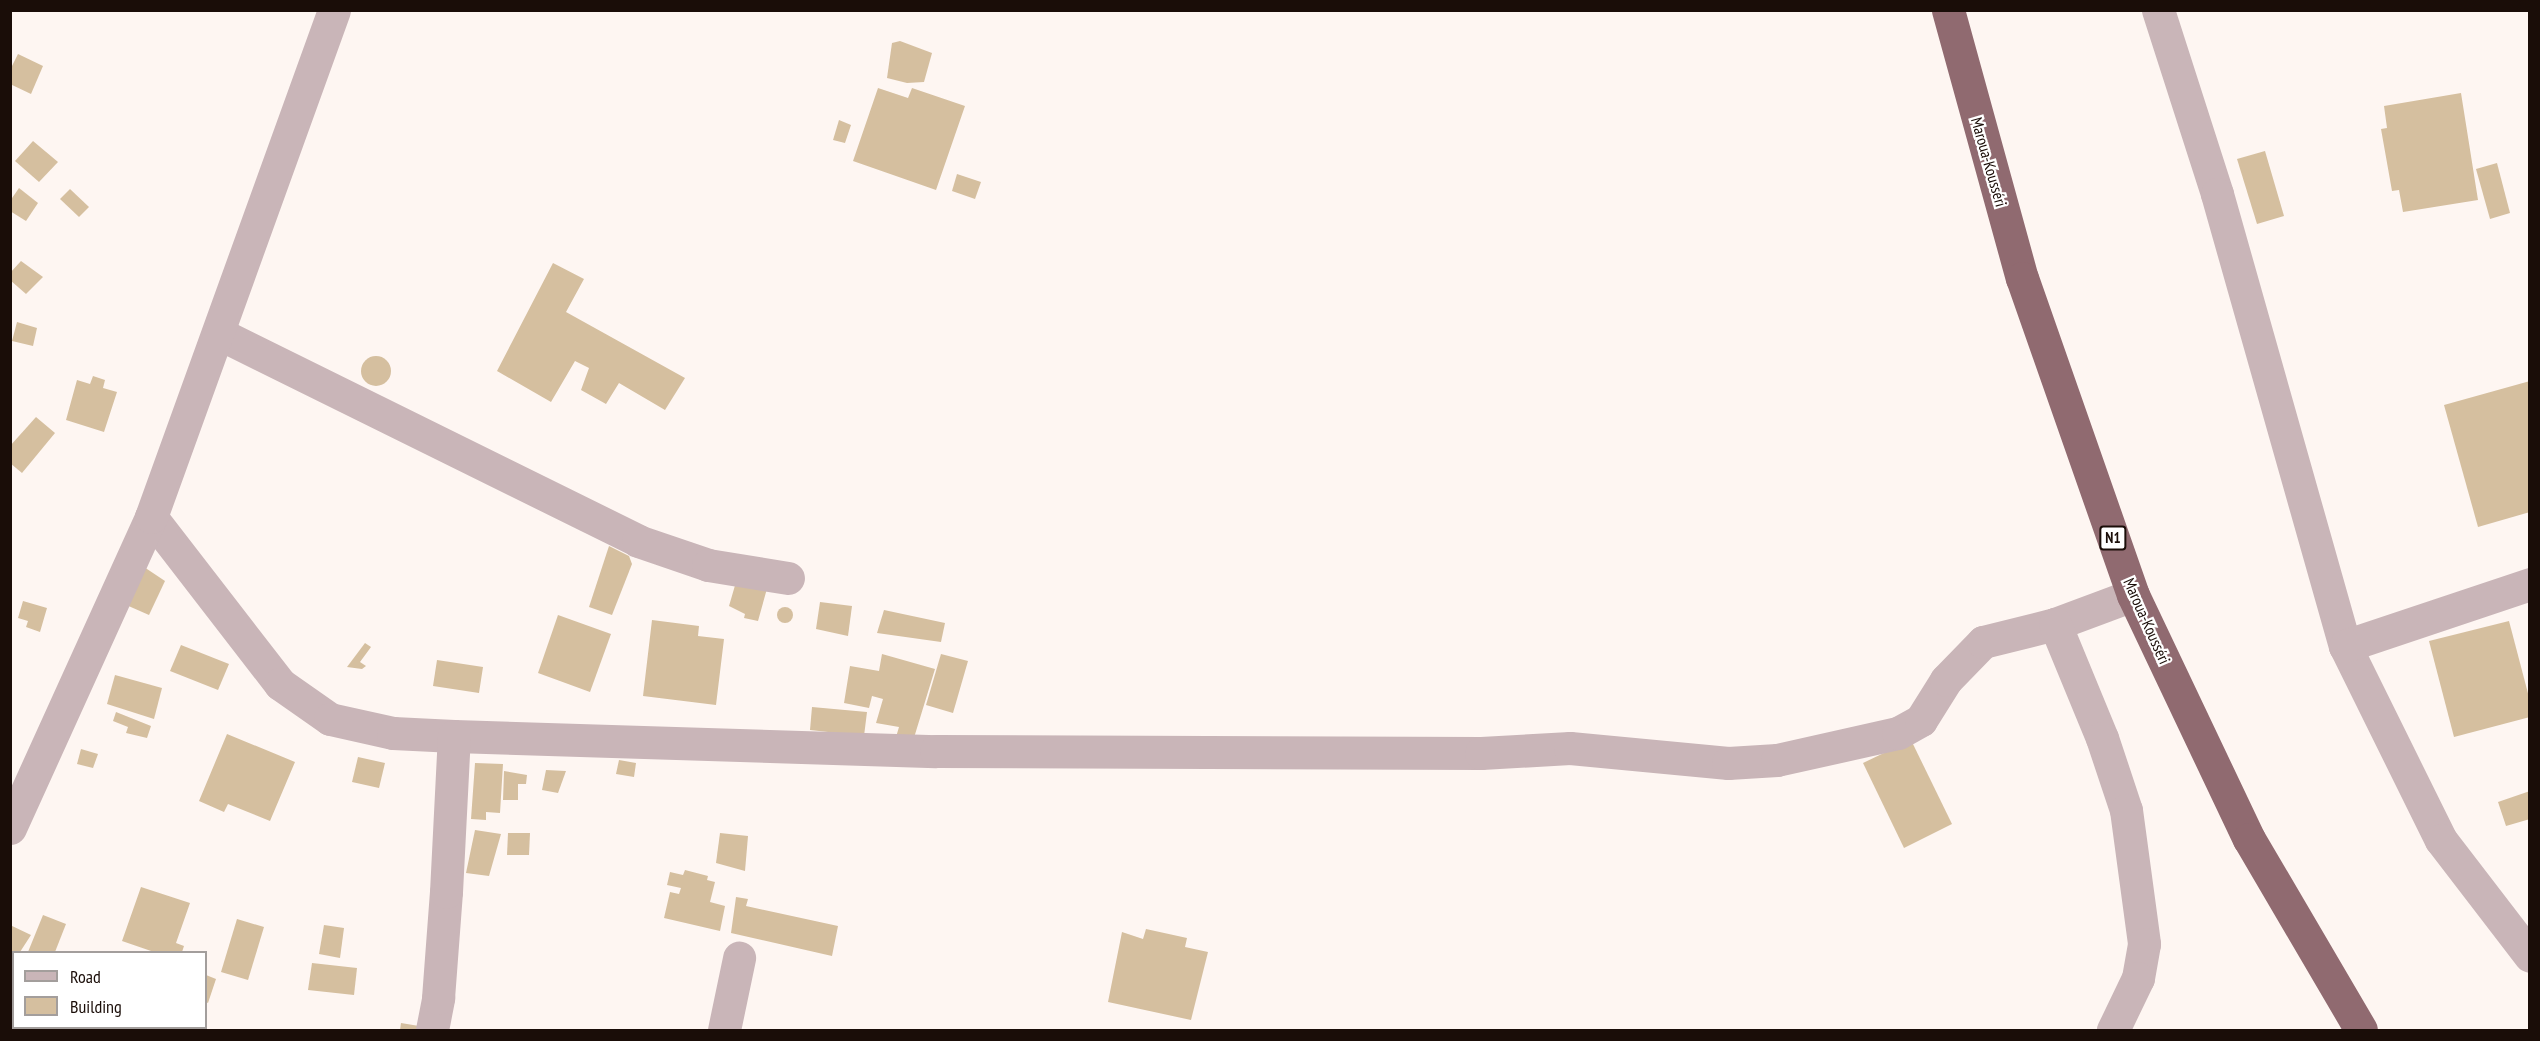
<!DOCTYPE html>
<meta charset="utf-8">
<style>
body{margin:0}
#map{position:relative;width:2540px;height:1041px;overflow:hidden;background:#fef6f2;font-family:"PT Sans Narrow",sans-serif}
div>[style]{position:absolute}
.building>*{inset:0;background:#d5bf9f}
.round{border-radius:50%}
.street>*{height:33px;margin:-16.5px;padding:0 16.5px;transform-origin:16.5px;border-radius:16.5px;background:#c9b5b8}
.highway>*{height:33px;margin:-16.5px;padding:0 16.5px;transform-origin:16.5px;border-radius:16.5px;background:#906a70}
span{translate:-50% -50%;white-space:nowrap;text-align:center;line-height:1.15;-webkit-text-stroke:4.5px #fff;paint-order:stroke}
.shield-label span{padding:2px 4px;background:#fff;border:2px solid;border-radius:4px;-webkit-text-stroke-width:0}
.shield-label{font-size:15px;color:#1a0d08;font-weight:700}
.street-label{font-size:16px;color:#1a0d08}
.frame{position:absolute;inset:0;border:12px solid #1a0d08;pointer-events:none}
.legend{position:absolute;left:12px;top:951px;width:195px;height:78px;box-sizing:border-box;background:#fff;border:2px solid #a39e9c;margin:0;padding:8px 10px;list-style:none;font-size:18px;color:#1a0d08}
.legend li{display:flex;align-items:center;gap:12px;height:30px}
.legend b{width:30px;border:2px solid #a39e9c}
</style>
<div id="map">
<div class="building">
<div style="clip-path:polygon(900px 41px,932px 53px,924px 82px,907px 83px,887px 78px,892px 43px)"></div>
<div style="clip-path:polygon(18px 54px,43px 66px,31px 94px,10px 84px,10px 70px)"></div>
<div style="clip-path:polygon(878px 88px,908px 98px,912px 88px,965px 106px,936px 190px,853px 161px)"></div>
<div style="clip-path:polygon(2461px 93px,2478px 200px,2403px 212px,2399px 190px,2392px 191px,2381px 129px,2387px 128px,2384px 106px)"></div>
<div style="clip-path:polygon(839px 120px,851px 125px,845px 143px,833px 140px)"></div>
<div style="clip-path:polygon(33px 141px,58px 162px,39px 182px,15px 161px)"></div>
<div style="clip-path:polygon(2265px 151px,2284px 216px,2257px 224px,2237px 159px)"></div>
<div style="clip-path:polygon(2497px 163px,2510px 213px,2490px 219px,2476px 169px)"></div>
<div style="clip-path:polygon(957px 174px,981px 182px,975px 199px,952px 191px)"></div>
<div style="clip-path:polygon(19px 188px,38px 203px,26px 221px,10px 211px,10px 201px)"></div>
<div style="clip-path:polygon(70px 189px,89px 207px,79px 217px,60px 199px)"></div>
<div style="clip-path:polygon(21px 261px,43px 277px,26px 294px,10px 280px,10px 273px)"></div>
<div style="clip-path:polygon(553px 263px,584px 279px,566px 312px,685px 378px,665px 410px,619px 383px,606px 404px,581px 390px,589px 368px,575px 361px,551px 402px,497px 371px)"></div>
<div style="clip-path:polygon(17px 322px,37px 328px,33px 346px,12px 341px)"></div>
<div class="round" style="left:361px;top:356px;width:30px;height:30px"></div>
<div style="clip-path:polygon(93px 376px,105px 380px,103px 388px,117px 392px,104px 432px,66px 420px,77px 380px,90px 384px)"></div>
<div style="clip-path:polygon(2530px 381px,2530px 512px,2478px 527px,2444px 405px)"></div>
<div style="clip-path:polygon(36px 417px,55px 433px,22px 473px,10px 463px,10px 446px)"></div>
<div style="clip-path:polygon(609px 546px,629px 556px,632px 564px,612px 615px,589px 607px)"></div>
<div style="clip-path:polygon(141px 565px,165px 581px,149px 615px,124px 604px)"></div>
<div style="clip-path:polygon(736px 582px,768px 585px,758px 621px,744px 618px,745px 614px,729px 606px)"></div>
<div style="clip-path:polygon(23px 601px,47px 608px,40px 632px,26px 627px,28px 621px,18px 618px)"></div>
<div style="clip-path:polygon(820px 602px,852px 606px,848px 636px,816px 629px)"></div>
<div class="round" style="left:777px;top:607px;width:16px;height:16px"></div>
<div style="clip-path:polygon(884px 610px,945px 623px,941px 642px,877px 633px)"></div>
<div style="clip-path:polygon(558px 615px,611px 634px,590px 692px,538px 673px)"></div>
<div style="clip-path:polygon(652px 620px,699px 626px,698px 636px,724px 639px,716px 705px,643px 696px)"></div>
<div style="clip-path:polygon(2509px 621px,2530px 701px,2530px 717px,2454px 737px,2429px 641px)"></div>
<div style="clip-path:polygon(365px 643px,371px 647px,360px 662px,366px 666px,362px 669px,347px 667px)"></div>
<div style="clip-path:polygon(181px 645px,229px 664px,218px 690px,170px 671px)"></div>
<div style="clip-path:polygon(882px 654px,935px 669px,913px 741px,896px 737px,899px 727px,876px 723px,883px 699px,872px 696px,869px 708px,844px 703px,850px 666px,879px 671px)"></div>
<div style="clip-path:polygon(941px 654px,968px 661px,953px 713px,926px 705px)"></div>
<div style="clip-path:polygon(437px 660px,483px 667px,479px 693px,433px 686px)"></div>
<div style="clip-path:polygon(115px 675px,162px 688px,154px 719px,107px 704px)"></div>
<div style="clip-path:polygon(812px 707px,867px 712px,864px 736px,810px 730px)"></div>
<div style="clip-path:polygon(116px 712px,151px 726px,147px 738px,126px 733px,128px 727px,113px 721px)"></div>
<div style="clip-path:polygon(227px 734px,295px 762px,270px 821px,228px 804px,224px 812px,199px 801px)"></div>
<div style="clip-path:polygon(1911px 740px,1952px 824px,1904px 848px,1863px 763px)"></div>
<div style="clip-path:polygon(81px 749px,98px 754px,93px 768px,77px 764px)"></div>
<div style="clip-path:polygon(358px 757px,385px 763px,379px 788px,352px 782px)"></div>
<div style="clip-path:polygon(619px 760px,636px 763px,634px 777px,616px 774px)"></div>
<div style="clip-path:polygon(475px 763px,503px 764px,500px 813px,486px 812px,486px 820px,471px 819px)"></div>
<div style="clip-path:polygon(546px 770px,566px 771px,558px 793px,542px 790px)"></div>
<div style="clip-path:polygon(504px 771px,527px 775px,526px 784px,518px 784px,518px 800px,503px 800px)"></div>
<div style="clip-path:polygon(2530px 791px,2530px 819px,2506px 826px,2498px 802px)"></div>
<div style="clip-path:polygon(475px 830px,501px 834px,489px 876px,466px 873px)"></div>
<div style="clip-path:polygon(508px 833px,530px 833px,529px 855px,507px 855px)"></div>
<div style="clip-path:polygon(720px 833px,748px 836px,745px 871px,716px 863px)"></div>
<div style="clip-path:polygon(685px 870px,708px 876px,707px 880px,715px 882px,710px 902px,725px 906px,720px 931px,664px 918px,670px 892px,679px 894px,681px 888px,667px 885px,670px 872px,683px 875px)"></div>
<div style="clip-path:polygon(141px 887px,190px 903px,176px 943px,184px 946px,182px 952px,154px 952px,122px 941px)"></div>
<div style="clip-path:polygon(736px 897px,748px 899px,746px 906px,838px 926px,832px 956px,731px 933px)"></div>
<div style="clip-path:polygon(43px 915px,66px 924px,55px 952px,28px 952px)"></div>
<div style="clip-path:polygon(237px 919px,264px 927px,248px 980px,221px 972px)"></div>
<div style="clip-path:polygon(10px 925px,31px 935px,20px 952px,14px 952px,13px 973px)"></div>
<div style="clip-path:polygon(324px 925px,344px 928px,340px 958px,319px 954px)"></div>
<div style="clip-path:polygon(1146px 929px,1187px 938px,1185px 947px,1208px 952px,1191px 1020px,1108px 1002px,1122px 932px,1143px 939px)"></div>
<div style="clip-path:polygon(312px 963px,357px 968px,354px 995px,308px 990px)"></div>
<div style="clip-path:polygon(206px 975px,216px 979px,208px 1003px,206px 1002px)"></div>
<div style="clip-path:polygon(10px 986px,14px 986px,10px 1012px)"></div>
<div style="clip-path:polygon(401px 1023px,419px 1026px,419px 1030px,400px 1030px)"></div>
<div style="clip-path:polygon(87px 1028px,145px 1028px,144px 1030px)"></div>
</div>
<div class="street">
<div style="left:2158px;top:10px;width:193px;rotate:72.2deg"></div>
<div style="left:2217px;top:194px;width:470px;rotate:74.2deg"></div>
<div style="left:2345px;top:646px;width:216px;rotate:63.7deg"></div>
<div style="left:2441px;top:840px;width:146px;rotate:52.5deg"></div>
<div style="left:218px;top:333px;width:469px;rotate:26.3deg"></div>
<div style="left:638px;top:541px;width:74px;rotate:18.9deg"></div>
<div style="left:708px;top:565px;width:81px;rotate:9.2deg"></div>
<div style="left:151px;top:517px;width:211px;rotate:52.3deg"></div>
<div style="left:280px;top:684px;width:61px;rotate:35deg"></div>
<div style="left:330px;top:719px;width:65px;rotate:12.5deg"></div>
<div style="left:393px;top:733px;width:61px;rotate:2.8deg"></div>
<div style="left:454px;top:736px;width:482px;rotate:1.8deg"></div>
<div style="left:936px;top:751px;width:545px;rotate:0.21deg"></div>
<div style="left:1481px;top:753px;width:89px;rotate:-3.2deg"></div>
<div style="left:1570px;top:748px;width:159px;rotate:5.4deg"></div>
<div style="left:1728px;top:763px;width:49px;rotate:-3.5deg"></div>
<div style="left:1777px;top:760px;width:124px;rotate:-12.6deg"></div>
<div style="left:1898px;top:733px;width:26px;rotate:-29deg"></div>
<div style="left:1921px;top:720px;width:47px;rotate:-58deg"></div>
<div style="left:1946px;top:680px;width:53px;rotate:-45.8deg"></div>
<div style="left:1983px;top:642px;width:74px;rotate:-14deg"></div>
<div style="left:2055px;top:624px;width:83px;rotate:-20.4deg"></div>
<div style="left:2055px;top:624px;width:123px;rotate:67.6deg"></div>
<div style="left:2102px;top:738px;width:76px;rotate:71.6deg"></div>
<div style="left:2126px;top:810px;width:135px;rotate:82.3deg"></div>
<div style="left:2144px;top:944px;width:35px;rotate:100deg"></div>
<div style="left:2138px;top:978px;width:58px;rotate:115.7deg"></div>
<div style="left:2345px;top:646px;width:195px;rotate:-18.5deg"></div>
<div style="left:10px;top:828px;width:341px;rotate:-65.6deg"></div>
<div style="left:151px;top:517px;width:539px;rotate:-70.15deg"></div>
<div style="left:29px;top:1028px;width:7px;rotate:16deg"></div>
<div style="left:432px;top:1030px;width:33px;rotate:-79deg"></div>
<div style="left:438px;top:998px;width:106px;rotate:-85.7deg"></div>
<div style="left:446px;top:892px;width:156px;rotate:-87.1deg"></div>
<div style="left:724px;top:1030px;width:74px;rotate:-78.2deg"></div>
</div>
<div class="highway">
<div style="left:1948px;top:10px;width:278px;rotate:74.6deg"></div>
<div style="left:2022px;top:278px;width:336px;rotate:70.7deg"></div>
<div style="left:2133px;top:595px;width:270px;rotate:64.6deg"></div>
<div style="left:2249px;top:839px;width:221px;rotate:59.6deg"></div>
</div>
<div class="shield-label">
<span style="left:2113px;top:538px">N1</span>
</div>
<div class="street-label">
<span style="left:1989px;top:162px;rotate:74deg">Maroua-Kousséri</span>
<span style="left:2147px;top:621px;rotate:66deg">Maroua-Kousséri</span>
</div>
<div class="frame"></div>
<ul class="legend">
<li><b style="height:8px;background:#c9b5b8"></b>Road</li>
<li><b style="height:16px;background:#d5bf9f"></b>Building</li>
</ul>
</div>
